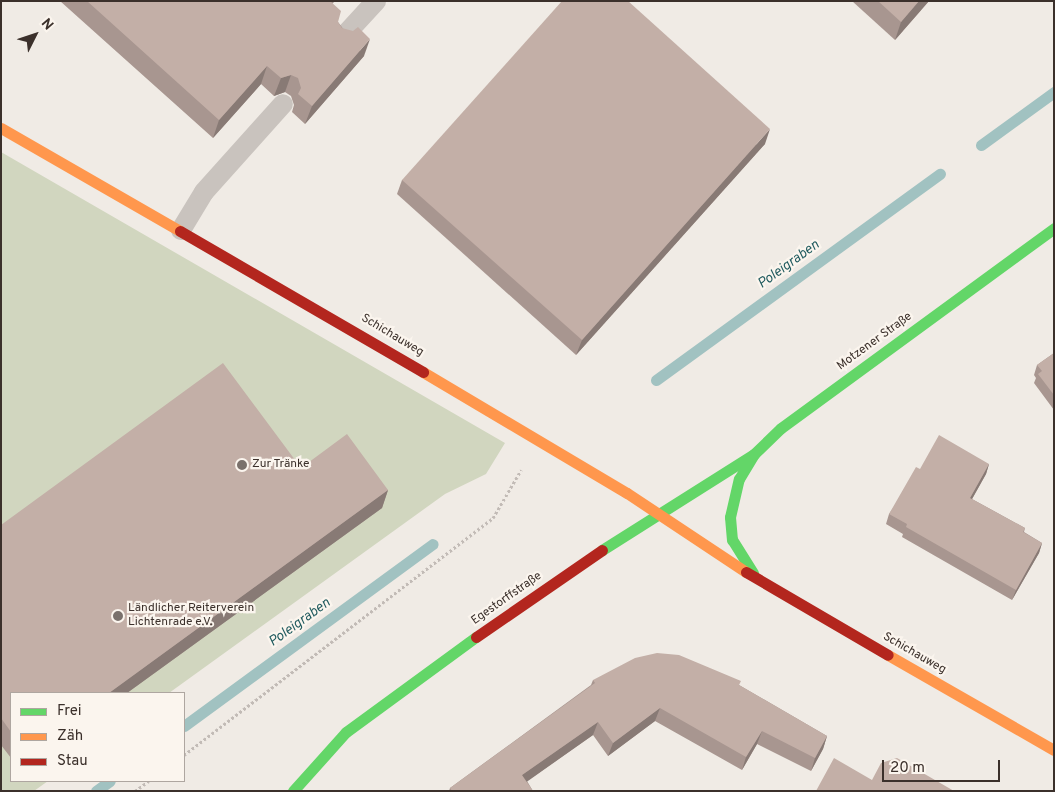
<!DOCTYPE html>
<meta charset="utf-8">
<style>
body{margin:0}
#map{position:relative;width:1055px;height:792px;overflow:hidden;background:#f0ebe5;font-family:Overpass,sans-serif}
div>[style]{position:absolute}
.green>*{inset:0;background:#d1d6bf}
.stream>*{height:11px;margin:-5.5px;padding:0 5.5px;transform-origin:5.5px;border-radius:5.5px;background:#a1c2c1}
.path>*{height:3px;margin-top:-1.5px;transform-origin:0;background:repeating-linear-gradient(90deg,#c2bbb6 0 2.5px,transparent 0 5px)}
.lane>*{height:20px;margin:-10px;padding:0 10px;transform-origin:10px;border-radius:10px;background:#c9c3be}
.fast>*{height:11px;margin:-5.5px;padding:0 5.5px;transform-origin:5.5px;border-radius:5.5px;background:#63d668}
.slow>*{height:11px;margin:-5.5px;padding:0 5.5px;transform-origin:5.5px;border-radius:5.5px;background:#ff974d}
.jam>*{height:11px;margin:-5.5px;padding:0 5.5px;transform-origin:5.5px;border-radius:5.5px;background:#b3261e}
.wall>*{inset:0;background:#a89690}
.shaded-wall>*{inset:0;background:#887a75}
.building>*{inset:0;background:#c3afa7}
.dots>*{width:14px;height:14px;translate:-50% -50%;box-sizing:border-box;border:2px solid #fbf5ee;border-radius:50%}
span{translate:-50% -50%;white-space:nowrap;text-align:center;line-height:1.15;-webkit-text-stroke:4.5px #fbf5ee;paint-order:stroke}
.street-label{font-size:12px;color:#3b302b}
.poi-label{font-size:12px;color:#3b302b}
.left{translate:0 -50%;text-align:left}
.water-label{font-size:14px;color:#1f5a5e;font-style:italic}
.frame{position:absolute;inset:0;border:2px solid #3b302b;pointer-events:none}
.legend{position:absolute;left:10px;top:692px;width:175px;height:90px;box-sizing:border-box;background:#fbf5ee;border:1px solid #aea6a0;margin:0;padding:6px 9px;list-style:none;font-size:15px;color:#3b302b}
.legend li{display:flex;align-items:center;gap:10px;height:25px}
.legend b{width:25px;border:1px solid #aea6a0}
.north{position:absolute;left:10px;top:10px;width:50px;height:50px;-webkit-text-stroke:4px #fbf5ee;paint-order:stroke;rotate:49deg;font-size:14px;font-weight:700;line-height:20px;text-align:center;color:#3b302b}
.north::after{content:'';display:block;margin:auto;width:18px;height:22px;background:#3b302b;clip-path:polygon(50% 0,100% 100%,50% 72%,0 100%)}
.scale{position:absolute;left:882px;top:760px;width:118px;height:22px;box-sizing:border-box;border:2px solid #3b302b;border-top:0;padding-left:6px;font-size:15px;line-height:18px;white-space:nowrap;color:#3b302b;-webkit-text-stroke:4px #fbf5ee;paint-order:stroke}
</style>
<div id="map">
<div class="green">
<div style="clip-path:polygon(1px 152px,505px 443px,486px 474px,445px 494px,169px 693px,11px 693px,11px 781px,48px 781px,34px 791px,1px 791px)"></div>
</div>
<div class="stream">
<div style="left:981px;top:145px;width:90px;rotate:-36deg"></div>
<div style="left:656px;top:380px;width:351px;rotate:-36deg"></div>
<div style="left:184px;top:726px;width:308px;rotate:-36.2deg"></div>
<div style="left:96px;top:791px;width:17px;rotate:-36deg"></div>
</div>
<div class="path">
<div style="left:184px;top:755px;width:389px;rotate:-37.5deg"></div>
<div style="left:493px;top:518px;width:56px;rotate:-59.7deg"></div>
<div style="left:135px;top:791px;width:17px;rotate:-36deg"></div>
</div>
<div class="lane">
<div style="left:343px;top:37px;width:49px;rotate:-47.5deg"></div>
<div style="left:181px;top:230px;width:44px;rotate:-58.8deg"></div>
<div style="left:204px;top:192px;width:118px;rotate:-48.1deg"></div>
</div>
<div class="fast">
<div style="left:602px;top:550px;width:180px;rotate:-32.3deg"></div>
<div style="left:753px;top:573px;width:39px;rotate:-122deg"></div>
<div style="left:732px;top:540px;width:23px;rotate:-95deg"></div>
<div style="left:730px;top:517px;width:39px;rotate:-77deg"></div>
<div style="left:739px;top:479px;width:29px;rotate:-59deg"></div>
<div style="left:754px;top:454px;width:37px;rotate:-44deg"></div>
<div style="left:781px;top:428px;width:338px;rotate:-36.2deg"></div>
<div style="left:293px;top:791px;width:79px;rotate:-48.1deg"></div>
<div style="left:346px;top:732px;width:161px;rotate:-36.2deg"></div>
</div>
<div class="slow">
<div style="left:1px;top:128px;width:207px;rotate:29.9deg"></div>
<div style="left:423px;top:372px;width:237px;rotate:30.7deg"></div>
<div style="left:627px;top:493px;width:143px;rotate:33.6deg"></div>
<div style="left:888px;top:655px;width:191px;rotate:29.8deg"></div>
</div>
<div class="jam">
<div style="left:180px;top:231px;width:281px;rotate:30.1deg"></div>
<div style="left:746px;top:572px;width:164px;rotate:30.3deg"></div>
<div style="left:476px;top:637px;width:153px;rotate:-34.6deg"></div>
</div>
<div class="wall">
<div style="clip-path:polygon(60px 1px,335px 1px,332px 4px,338px 22px,364px 56px,305px 124px,292px 112px,294px 105px,291px 96px,285px 92px,274px 96px,261px 84px,213px 138px)"></div>
<div style="clip-path:polygon(852px 1px,929px 1px,895px 40px)"></div>
<div style="clip-path:polygon(765px 144px,576px 355px,397px 194px,402px 180px)"></div>
<div style="clip-path:polygon(1054px 353px,1054px 410px,1034px 383px,1036px 378px,1034px 375px,1037px 365px)"></div>
<div style="clip-path:polygon(989px 464px,986px 474px,972px 499px,1025px 528px,1024px 532px,1042px 543px,1039px 553px,1012px 600px,902px 537px,903px 534px,886px 524px,889px 514px,920px 469px)"></div>
<div style="clip-path:polygon(301px 468px,388px 490px,382px 508px,127px 693px,11px 693px,11px 758px,1px 745px,1px 525px)"></div>
<div style="clip-path:polygon(593px 680px,739px 685px,827px 736px,823px 749px,811px 771px,757px 744px,742px 770px,655px 721px,608px 756px,593px 735px,527px 781px,533px 791px,449px 791px,450px 788px,591px 685px)"></div>
</div>
<div class="shaded-wall">
<div style="clip-path:polygon(919px 1px,929px 1px,895px 40px,901px 22px)"></div>
<div style="clip-path:polygon(370px 39px,364px 56px,305px 124px,312px 106px)"></div>
<div style="clip-path:polygon(267px 66px,261px 84px,213px 138px,219px 120px)"></div>
<div style="clip-path:polygon(291px 75px,285px 92px,274px 96px,281px 78px)"></div>
<div style="clip-path:polygon(770px 129px,765px 144px,576px 355px,582px 340px)"></div>
<div style="clip-path:polygon(989px 464px,986px 474px,967px 508px,970px 498px)"></div>
<div style="clip-path:polygon(388px 490px,382px 508px,127px 693px,109px 693px)"></div>
<div style="clip-path:polygon(1042px 543px,1039px 553px,1012px 600px,1016px 590px)"></div>
<div style="clip-path:polygon(660px 708px,655px 721px,608px 756px,613px 743px)"></div>
<div style="clip-path:polygon(598px 722px,593px 735px,518px 788px,522px 775px)"></div>
<div style="clip-path:polygon(762px 731px,757px 744px,742px 770px,746px 757px)"></div>
<div style="clip-path:polygon(827px 736px,823px 749px,811px 771px,815px 758px)"></div>
</div>
<div class="building">
<div style="clip-path:polygon(87px 1px,330px 1px,341px 11px,338px 22px,342px 28px,353px 31px,358px 27px,370px 39px,312px 106px,298px 94px,301px 88px,298px 78px,291px 75px,281px 78px,267px 66px,219px 120px)"></div>
<div style="clip-path:polygon(562px 1px,628px 1px,770px 129px,582px 340px,402px 180px)"></div>
<div style="clip-path:polygon(878px 1px,919px 1px,901px 22px)"></div>
<div style="clip-path:polygon(1054px 353px,1054px 395px,1038px 374px,1042px 371px,1037px 365px)"></div>
<div style="clip-path:polygon(223px 363px,301px 468px,347px 434px,388px 490px,109px 693px,11px 693px,11px 732px,1px 718px,1px 525px)"></div>
<div style="clip-path:polygon(939px 435px,989px 464px,970px 498px,1025px 528px,1023px 532px,1042px 543px,1016px 590px,906px 527px,907px 524px,889px 514px,916px 467px,920px 469px)"></div>
<div style="clip-path:polygon(657px 653px,679px 655px,741px 681px,739px 685px,827px 736px,815px 758px,762px 731px,746px 757px,660px 708px,613px 743px,598px 722px,522px 775px,533px 791px,452px 791px,450px 788px,595px 683px,593px 680px,635px 658px)"></div>
<div style="clip-path:polygon(834px 758px,872px 780px,881px 763px,897px 758px,954px 791px,816px 791px)"></div>
</div>
<div class="dots">
<div style="left:242px;top:465px;background:#7a716c"></div>
<div style="left:118px;top:616px;background:#7a716c"></div>
</div>
<div class="street-label">
<span style="left:392px;top:336px;rotate:31deg">Schichauweg</span>
<span style="left:875px;top:342px;rotate:-36deg">Motzener Straße</span>
<span style="left:507px;top:599px;rotate:-35deg">Egestorffstraße</span>
<span style="left:914px;top:654px;rotate:30deg">Schichauweg</span>
</div>
<div class="poi-label">
<span class="left" style="left:252px;top:465px">Zur Tränke</span>
<span class="left" style="left:128px;top:616px">Ländlicher Reiterverein<br>Lichtenrade e.V.</span>
</div>
<div class="water-label">
<span style="left:789px;top:265px;rotate:-36deg">Poleigraben</span>
<span style="left:300px;top:623px;rotate:-36deg">Poleigraben</span>
</div>
<div class="frame"></div>
<ul class="legend">
<li><b style="height:6px;background:#63d668"></b>Frei</li>
<li><b style="height:6px;background:#ff974d"></b>Zäh</li>
<li><b style="height:6px;background:#b3261e"></b>Stau</li>
</ul>
<div class="north">N</div>
<div class="scale">20 m</div>
</div>
